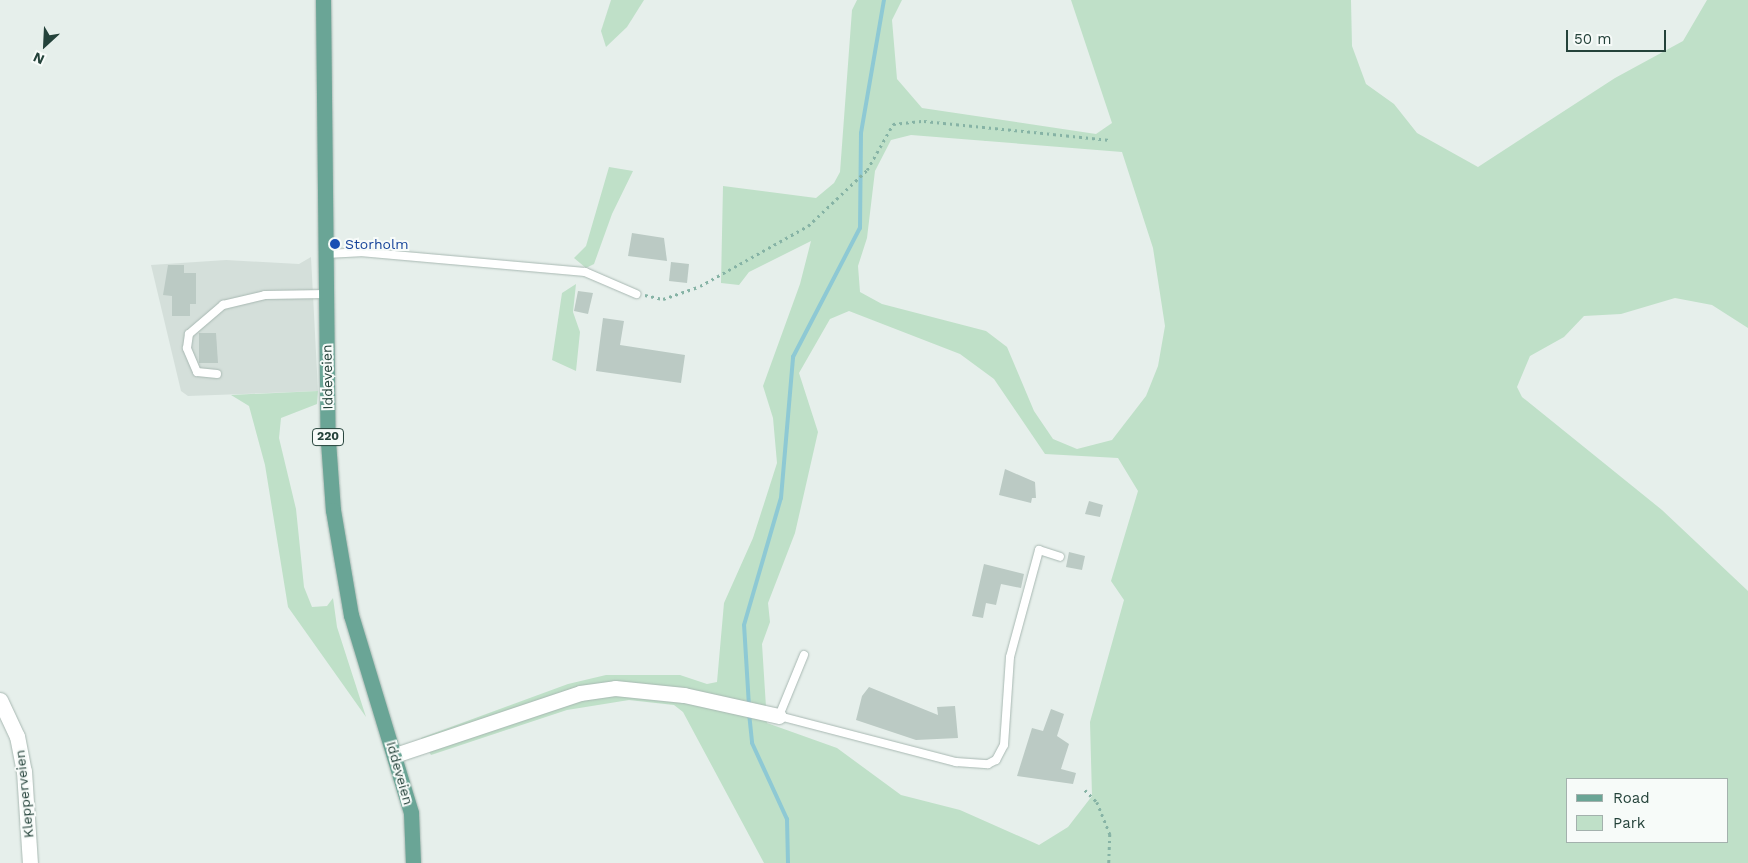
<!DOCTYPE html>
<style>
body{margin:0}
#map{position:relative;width:1748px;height:863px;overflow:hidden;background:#e6efeb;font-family:"Work Sans",sans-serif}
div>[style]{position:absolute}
.built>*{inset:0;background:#d4dfda}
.green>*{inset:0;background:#bfe0c8}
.stream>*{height:4px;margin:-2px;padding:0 2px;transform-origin:2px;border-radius:2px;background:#8ec9d4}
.building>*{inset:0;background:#bbcac4}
.path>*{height:2.5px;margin-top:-1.25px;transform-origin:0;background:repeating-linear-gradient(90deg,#86b3a5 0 2.5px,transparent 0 6.5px)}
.roads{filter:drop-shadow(0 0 1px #a8b8b2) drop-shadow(0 0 1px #a8b8b2)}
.service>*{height:8px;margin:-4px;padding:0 4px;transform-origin:4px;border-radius:4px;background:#fff}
.minor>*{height:15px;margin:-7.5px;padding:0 7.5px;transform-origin:7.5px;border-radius:7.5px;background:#fff}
.primary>*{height:15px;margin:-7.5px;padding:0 7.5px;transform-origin:7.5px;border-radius:7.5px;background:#6aa596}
.dots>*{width:14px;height:14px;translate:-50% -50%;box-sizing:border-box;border:2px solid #f7fbf9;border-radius:50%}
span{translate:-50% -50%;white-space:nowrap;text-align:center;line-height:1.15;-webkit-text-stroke:4px #f7fbf9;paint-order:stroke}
.shield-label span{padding:1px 4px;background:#f7fbf9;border:1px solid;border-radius:4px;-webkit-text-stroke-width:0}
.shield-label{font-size:12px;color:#24423a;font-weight:700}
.transit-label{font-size:14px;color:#164399}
.left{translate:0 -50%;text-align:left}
.street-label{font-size:14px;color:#24423a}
.legend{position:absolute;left:1566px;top:778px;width:162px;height:65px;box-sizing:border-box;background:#f7fbf9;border:1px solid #a3b1ad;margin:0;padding:6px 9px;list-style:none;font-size:15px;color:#24423a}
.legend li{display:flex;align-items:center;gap:10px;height:25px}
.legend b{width:25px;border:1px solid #a3b1ad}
.north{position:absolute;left:20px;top:20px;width:50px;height:50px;-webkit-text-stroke:4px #f7fbf9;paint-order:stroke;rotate:205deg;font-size:14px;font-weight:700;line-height:20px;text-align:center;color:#24423a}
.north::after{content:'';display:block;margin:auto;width:18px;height:22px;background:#24423a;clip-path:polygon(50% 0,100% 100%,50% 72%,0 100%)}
.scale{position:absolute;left:1566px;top:30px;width:100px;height:22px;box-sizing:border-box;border:2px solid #24423a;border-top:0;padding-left:6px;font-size:15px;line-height:18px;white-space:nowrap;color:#24423a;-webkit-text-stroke:4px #f7fbf9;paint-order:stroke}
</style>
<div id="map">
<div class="built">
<div style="clip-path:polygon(311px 257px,318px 391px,188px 396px,181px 391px,151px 265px,226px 260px,299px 264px)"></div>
</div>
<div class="green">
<div style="clip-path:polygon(611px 0,644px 0,627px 27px,606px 47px,601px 31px)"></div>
<div style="clip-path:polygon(evenodd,857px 0,902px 0,892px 20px,897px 79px,922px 108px,1096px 134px,1112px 123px,1071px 0,1351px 0,1352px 46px,1366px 84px,1394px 104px,1417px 133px,1478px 167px,1615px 78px,1683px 41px,1707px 0,1748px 0,1748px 328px,1712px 305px,1675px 298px,1621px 314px,1584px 316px,1564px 337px,1530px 356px,1517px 387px,1522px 397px,1662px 510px,1748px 591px,1748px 863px,764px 863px,683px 712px,674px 705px,629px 700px,567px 710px,431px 755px,421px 738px,568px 684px,606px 675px,680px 675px,707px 684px,717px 682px,724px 603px,753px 538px,777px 463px,773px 418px,763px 386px,800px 284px,811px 241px,749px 272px,739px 285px,721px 283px,723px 186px,816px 198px,834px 183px,840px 172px,852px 10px,857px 0,911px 135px,1122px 152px,1153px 248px,1165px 326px,1158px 366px,1146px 396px,1112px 440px,1077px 449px,1053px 439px,1034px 411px,1007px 347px,986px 331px,882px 304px,860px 292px,858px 266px,867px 238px,875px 171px,891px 140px,911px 135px,857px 0,849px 311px,960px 354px,994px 379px,1045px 454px,1118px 458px,1138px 491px,1111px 581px,1124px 600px,1090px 722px,1092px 796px,1068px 827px,1039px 845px,960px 810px,901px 795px,837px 748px,767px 723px,762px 644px,770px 622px,768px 603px,795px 533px,818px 432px,799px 373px,830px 319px,849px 311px,857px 0,1567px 779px,1727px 779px,1727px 842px,1567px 842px,1567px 779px)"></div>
<div style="clip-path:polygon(609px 167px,633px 171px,612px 214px,594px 264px,586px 268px,574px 258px,586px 246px)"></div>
<div style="clip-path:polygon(576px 284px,573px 312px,580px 332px,576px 371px,552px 360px,562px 293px)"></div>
<div style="clip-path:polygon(318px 391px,317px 404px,281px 418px,279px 438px,296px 509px,304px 587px,312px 607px,327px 606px,333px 598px,337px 627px,366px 717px,288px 607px,265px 465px,249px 406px,231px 395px)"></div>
</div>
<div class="stream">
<div style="left:749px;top:706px;width:81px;rotate:-93.5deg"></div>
<div style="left:744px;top:625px;width:132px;rotate:-73.8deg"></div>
<div style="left:781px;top:498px;width:142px;rotate:-85.1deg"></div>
<div style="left:793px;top:357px;width:145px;rotate:-62.6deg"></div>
<div style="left:860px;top:228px;width:95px;rotate:-89.4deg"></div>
<div style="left:861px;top:133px;width:135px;rotate:-80.2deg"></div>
<div style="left:749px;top:713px;width:30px;rotate:84deg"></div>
<div style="left:752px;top:743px;width:84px;rotate:65.3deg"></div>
<div style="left:787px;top:819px;width:44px;rotate:88.7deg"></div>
</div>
<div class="building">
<div style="clip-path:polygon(632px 233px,664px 238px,667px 261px,628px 256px)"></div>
<div style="clip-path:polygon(671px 262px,689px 264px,687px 283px,669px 281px)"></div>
<div style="clip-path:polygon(168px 265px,184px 265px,184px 273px,196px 273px,196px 304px,190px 304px,190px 316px,172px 316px,172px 296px,163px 295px)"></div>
<div style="clip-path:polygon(578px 291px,593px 293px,588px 314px,574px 311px)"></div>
<div style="clip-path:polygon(603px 318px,624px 321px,620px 345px,685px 355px,681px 383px,596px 371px)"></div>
<div style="clip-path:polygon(199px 333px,216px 333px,218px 363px,199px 363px)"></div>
<div style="clip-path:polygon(1005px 469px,1035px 482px,1036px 498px,1032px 498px,1031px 503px,999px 495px)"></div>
<div style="clip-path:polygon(1089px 501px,1103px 505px,1100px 517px,1085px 514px)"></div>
<div style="clip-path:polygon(1069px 552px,1085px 556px,1082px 570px,1066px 567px)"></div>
<div style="clip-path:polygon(984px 564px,1024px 574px,1021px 588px,1001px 584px,996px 605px,986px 603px,983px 618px,972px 616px)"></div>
<div style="clip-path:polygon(869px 687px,938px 715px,937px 707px,955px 706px,958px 738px,916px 740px,856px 720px,862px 696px)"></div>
<div style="clip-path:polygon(1051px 709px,1064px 714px,1057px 736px,1069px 744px,1061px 769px,1076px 773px,1073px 784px,1017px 776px,1032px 728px,1043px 731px)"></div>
</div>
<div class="path">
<div style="left:645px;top:295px;width:18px;rotate:13deg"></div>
<div style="left:663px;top:299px;width:39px;rotate:-19deg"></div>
<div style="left:700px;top:286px;width:124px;rotate:-29.1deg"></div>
<div style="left:808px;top:226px;width:81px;rotate:-43.5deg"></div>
<div style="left:867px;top:170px;width:53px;rotate:-60.5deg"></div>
<div style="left:893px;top:124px;width:31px;rotate:-6deg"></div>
<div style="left:924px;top:121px;width:187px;rotate:5.8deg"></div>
<div style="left:1085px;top:790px;width:17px;rotate:45deg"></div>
<div style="left:1097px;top:802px;width:35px;rotate:68deg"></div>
<div style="left:1110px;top:834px;width:29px;rotate:92deg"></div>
</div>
<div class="roads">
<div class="service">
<div style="left:326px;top:254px;width:34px;rotate:-3deg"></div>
<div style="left:360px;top:252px;width:226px;rotate:5.1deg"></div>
<div style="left:585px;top:272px;width:56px;rotate:23.3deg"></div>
<div style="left:217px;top:374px;width:20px;rotate:-174deg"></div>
<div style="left:197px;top:372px;width:26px;rotate:-113deg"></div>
<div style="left:187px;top:348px;width:14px;rotate:-82deg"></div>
<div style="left:189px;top:334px;width:45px;rotate:-40.5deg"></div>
<div style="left:223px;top:305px;width:43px;rotate:-13.4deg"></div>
<div style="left:265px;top:295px;width:61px;rotate:-0.9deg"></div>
<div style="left:804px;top:655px;width:66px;rotate:112.3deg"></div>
<div style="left:779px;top:716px;width:183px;rotate:14.6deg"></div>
<div style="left:956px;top:762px;width:32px;rotate:4deg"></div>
<div style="left:988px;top:764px;width:9px;rotate:-27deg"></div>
<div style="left:996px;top:760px;width:17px;rotate:-62deg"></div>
<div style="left:1004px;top:745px;width:88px;rotate:-86.1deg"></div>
<div style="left:1010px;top:657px;width:111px;rotate:-74.8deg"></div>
<div style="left:1039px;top:550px;width:22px;rotate:18deg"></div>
</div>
<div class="minor">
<div style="left:0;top:700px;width:40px;rotate:65deg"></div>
<div style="left:17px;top:736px;width:36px;rotate:79deg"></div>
<div style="left:24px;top:771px;width:92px;rotate:86.3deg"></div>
<div style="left:395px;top:755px;width:195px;rotate:-18.5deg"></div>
<div style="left:580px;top:693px;width:35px;rotate:-8deg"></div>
<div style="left:615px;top:688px;width:69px;rotate:5.8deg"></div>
<div style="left:684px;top:695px;width:97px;rotate:12.5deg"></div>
</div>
<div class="primary">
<div style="left:323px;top:0;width:441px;rotate:89.4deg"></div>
<div style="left:328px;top:441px;width:69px;rotate:85.9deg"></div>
<div style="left:333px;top:510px;width:107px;rotate:80.3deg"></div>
<div style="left:351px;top:615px;width:207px;rotate:73.1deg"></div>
<div style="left:411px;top:813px;width:50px;rotate:87.7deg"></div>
</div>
</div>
<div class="dots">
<div style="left:335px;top:244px;background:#1a4fb4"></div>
</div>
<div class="shield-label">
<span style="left:328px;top:437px">220</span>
</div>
<div class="transit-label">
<span class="left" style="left:345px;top:244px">Storholm</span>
</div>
<div class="street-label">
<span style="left:327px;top:377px;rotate:-91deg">Iddeveien</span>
<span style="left:400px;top:773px;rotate:74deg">Iddeveien</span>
<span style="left:24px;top:794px;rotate:-96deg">Klepperveien</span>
</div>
<ul class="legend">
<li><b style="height:6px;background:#6aa596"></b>Road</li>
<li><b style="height:14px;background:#bfe0c8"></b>Park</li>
</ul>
<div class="north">N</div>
<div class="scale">50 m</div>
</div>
